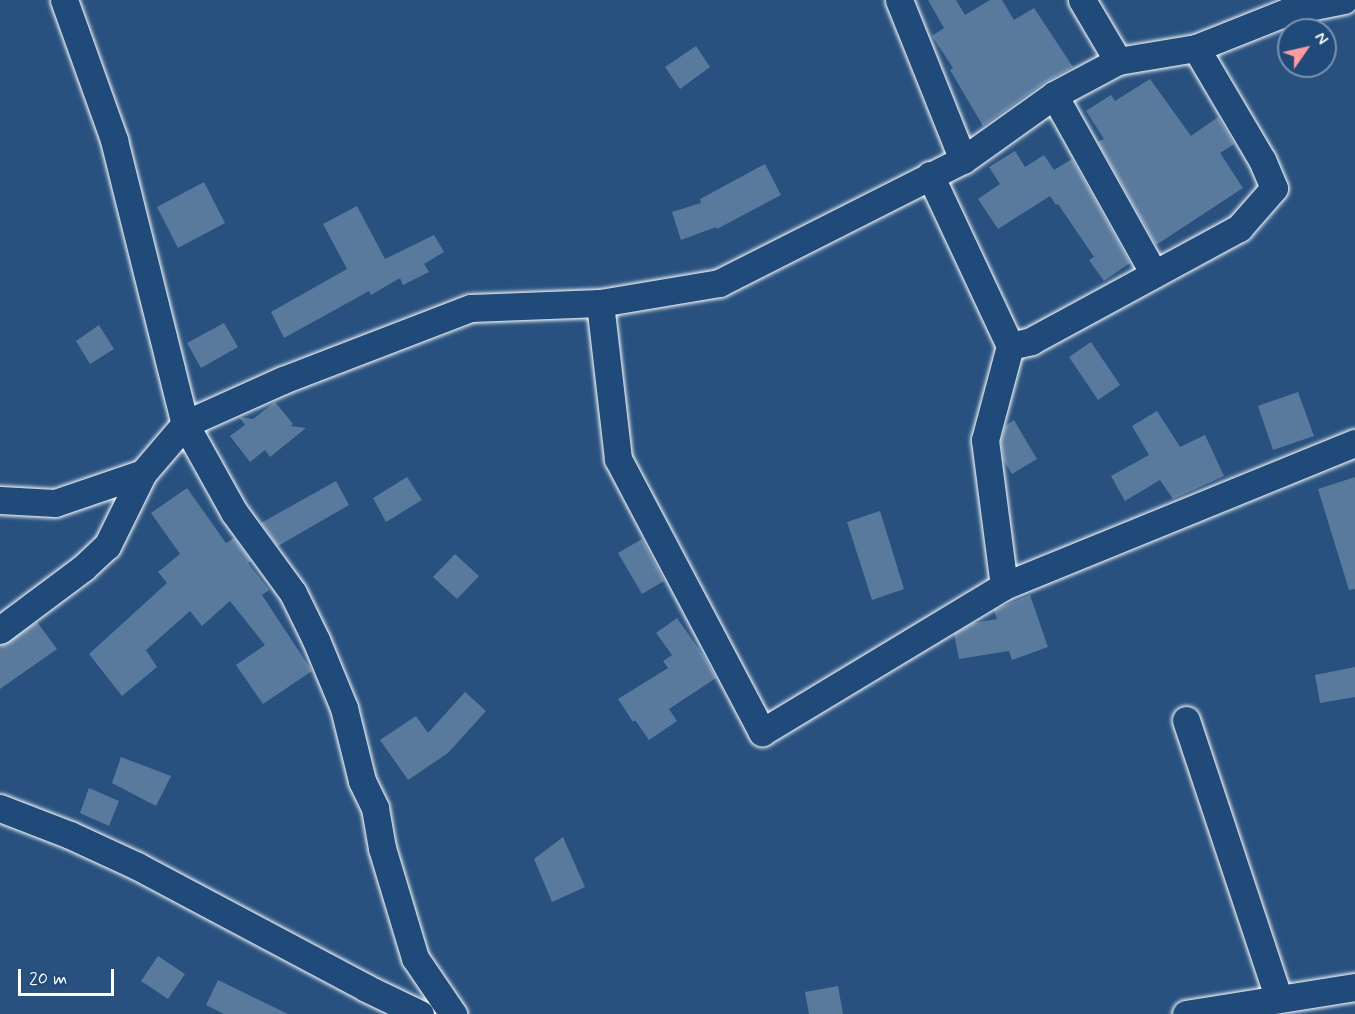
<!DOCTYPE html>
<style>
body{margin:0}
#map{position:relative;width:1355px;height:1014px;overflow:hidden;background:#28517f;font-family:Mynerve,sans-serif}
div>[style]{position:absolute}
.building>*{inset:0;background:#5a7a9d}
.roads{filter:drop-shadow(0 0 2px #fff) drop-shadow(0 0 2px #fff)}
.minor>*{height:27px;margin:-13.5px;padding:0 13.5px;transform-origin:13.5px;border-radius:13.5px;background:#1f4a7a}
span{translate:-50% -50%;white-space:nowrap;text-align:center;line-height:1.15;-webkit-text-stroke:6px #1f4a7a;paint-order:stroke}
.north{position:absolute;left:1277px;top:18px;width:60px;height:60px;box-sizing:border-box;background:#1f4a7a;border:2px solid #7992af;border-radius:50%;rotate:56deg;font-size:16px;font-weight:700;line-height:24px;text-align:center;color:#fff}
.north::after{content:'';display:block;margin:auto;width:21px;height:27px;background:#ff9aa2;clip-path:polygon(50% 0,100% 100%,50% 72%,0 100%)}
.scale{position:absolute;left:18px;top:969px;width:96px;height:27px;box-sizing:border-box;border:3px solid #fff;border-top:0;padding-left:8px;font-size:18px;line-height:21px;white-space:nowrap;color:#fff;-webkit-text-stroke:4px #1f4a7a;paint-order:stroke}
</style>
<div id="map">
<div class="building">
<div style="clip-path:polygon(928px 0,956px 0,965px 15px,990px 0,1002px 0,1014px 20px,1034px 8px,1073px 67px,1045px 82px,983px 126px,950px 70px,953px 68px,932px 36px,944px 28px)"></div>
<div style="clip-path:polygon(696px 46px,710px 67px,680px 89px,665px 67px)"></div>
<div style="clip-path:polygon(1150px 79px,1191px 136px,1218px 117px,1234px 144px,1220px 153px,1243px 188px,1156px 245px,1098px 142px,1104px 139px,1086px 111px,1111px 95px,1115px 101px)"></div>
<div style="clip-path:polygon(1015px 151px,1025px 167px,1044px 155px,1054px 170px,1072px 159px,1130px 263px,1104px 281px,1089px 260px,1094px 257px,1058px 204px,1056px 205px,1050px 196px,998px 229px,978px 199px,1000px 184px,989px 167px)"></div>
<div style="clip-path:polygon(765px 164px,781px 195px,717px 229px,716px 227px,681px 240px,672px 212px,701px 203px,700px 199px)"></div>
<div style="clip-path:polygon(204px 182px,225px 223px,178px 248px,157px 207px)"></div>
<div style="clip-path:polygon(357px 206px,385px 259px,434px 235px,444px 252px,424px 264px,429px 272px,403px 285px,400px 278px,371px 295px,369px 291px,284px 338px,271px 312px,347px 269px,323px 224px)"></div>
<div style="clip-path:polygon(224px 323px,238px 347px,201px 368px,187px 343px)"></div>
<div style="clip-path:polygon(99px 325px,114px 349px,90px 364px,76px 341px)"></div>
<div style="clip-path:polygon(1091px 342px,1120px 385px,1098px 400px,1069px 357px)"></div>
<div style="clip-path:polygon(1298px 392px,1314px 436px,1273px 450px,1258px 406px)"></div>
<div style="clip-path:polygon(275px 402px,293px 424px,291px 426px,306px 428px,270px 457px,265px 450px,250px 462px,230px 436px,245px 425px,239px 417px,253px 419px)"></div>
<div style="clip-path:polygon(1157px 411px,1180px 447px,1205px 435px,1224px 476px,1173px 499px,1160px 480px,1125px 501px,1111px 476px,1149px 455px,1132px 426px)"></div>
<div style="clip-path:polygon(1014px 420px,1037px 459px,1012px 474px,1004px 461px,1001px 441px,1005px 426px)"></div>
<div style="clip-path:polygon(407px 477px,422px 500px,386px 522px,373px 498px)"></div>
<div style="clip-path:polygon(1355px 477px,1355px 589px,1349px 590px,1318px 489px)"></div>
<div style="clip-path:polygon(336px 481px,349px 505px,278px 546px,261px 523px)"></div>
<div style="clip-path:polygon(187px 488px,226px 543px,234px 538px,251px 561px,248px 563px,269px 590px,262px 595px,312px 671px,263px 704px,236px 665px,265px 645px,230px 601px,202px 626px,190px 611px,146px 650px,157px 667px,122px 696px,89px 654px,167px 583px,158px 572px,180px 554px,151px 513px)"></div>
<div style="clip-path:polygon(880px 511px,904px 589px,872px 600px,847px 522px)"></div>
<div style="clip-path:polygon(642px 539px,664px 581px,642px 594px,618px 553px)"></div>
<div style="clip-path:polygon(455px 554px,479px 576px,457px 599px,433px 577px)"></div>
<div style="clip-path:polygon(1030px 595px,1048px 647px,1012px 660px,1009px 651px,959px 659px,954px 634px,974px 623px,997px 619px,994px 610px)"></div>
<div style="clip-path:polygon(677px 618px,703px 655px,716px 678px,669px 709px,677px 721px,649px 740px,635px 720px,633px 722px,618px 699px,668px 668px,663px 661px,672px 655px,656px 633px)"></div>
<div style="clip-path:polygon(37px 622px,57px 649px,0 689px,0 646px)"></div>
<div style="clip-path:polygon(1355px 667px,1355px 697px,1320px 703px,1315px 675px)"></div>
<div style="clip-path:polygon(465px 692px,486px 711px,448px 753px,408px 780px,380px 740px,416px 716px,428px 733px)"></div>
<div style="clip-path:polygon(121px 757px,171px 776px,156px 806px,112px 783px)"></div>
<div style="clip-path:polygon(89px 788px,119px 801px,109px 826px,80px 813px)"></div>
<div style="clip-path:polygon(563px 837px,585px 887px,552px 902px,534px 859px)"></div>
<div style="clip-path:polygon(158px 956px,185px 974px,168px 999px,141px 981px)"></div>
<div style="clip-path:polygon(218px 980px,288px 1014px,224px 1014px,206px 1005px)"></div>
<div style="clip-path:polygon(838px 986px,843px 1014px,809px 1014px,805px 992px)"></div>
</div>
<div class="roads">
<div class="minor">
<div style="left:64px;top:0;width:149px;rotate:70.3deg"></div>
<div style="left:114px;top:140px;width:293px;rotate:76deg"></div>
<div style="left:185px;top:424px;width:101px;rotate:60.9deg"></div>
<div style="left:234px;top:512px;width:100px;rotate:53.9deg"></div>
<div style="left:293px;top:593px;width:52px;rotate:63.9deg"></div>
<div style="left:316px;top:640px;width:74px;rotate:67.6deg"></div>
<div style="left:344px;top:708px;width:75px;rotate:76.1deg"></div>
<div style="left:362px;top:781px;width:30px;rotate:64deg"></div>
<div style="left:375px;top:808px;width:41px;rotate:80.1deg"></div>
<div style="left:382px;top:848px;width:115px;rotate:73.3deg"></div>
<div style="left:415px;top:958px;width:68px;rotate:55.8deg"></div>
<div style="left:899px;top:0;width:172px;rotate:68.2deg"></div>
<div style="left:1082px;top:0;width:71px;rotate:59.5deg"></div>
<div style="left:1054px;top:95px;width:205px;rotate:60.8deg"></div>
<div style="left:930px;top:175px;width:189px;rotate:64.9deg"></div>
<div style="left:1010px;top:346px;width:97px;rotate:104.9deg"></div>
<div style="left:985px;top:440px;width:147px;rotate:82.6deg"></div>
<div style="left:600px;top:303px;width:157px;rotate:83.4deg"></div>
<div style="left:618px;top:459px;width:309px;rotate:62.2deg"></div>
<div style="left:762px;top:732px;width:283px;rotate:-31.1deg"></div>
<div style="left:1004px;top:586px;width:379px;rotate:-22.2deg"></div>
<div style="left:1010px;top:346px;width:22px;rotate:-13deg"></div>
<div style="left:1031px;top:341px;width:237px;rotate:-28.5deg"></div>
<div style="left:1239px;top:228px;width:53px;rotate:-48.8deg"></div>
<div style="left:1274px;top:188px;width:30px;rotate:-113deg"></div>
<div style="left:1262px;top:160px;width:130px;rotate:-120.5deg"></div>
<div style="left:0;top:500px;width:55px;rotate:3.1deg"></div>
<div style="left:55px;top:503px;width:93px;rotate:-18.8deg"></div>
<div style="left:143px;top:473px;width:65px;rotate:-49.4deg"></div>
<div style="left:185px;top:424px;width:107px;rotate:-24.2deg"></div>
<div style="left:283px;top:380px;width:201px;rotate:-21deg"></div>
<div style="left:471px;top:308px;width:129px;rotate:-2.2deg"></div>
<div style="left:600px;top:303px;width:121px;rotate:-9.5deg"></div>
<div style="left:719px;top:283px;width:273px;rotate:-26.8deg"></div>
<div style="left:963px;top:160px;width:112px;rotate:-35.5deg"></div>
<div style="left:1054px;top:95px;width:72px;rotate:-28deg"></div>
<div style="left:1118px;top:61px;width:79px;rotate:-9.5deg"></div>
<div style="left:1196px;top:48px;width:100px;rotate:-21.7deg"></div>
<div style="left:1289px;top:11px;width:56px;rotate:-11.3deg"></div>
<div style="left:0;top:630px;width:104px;rotate:-36.8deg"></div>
<div style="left:83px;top:568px;width:33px;rotate:-43deg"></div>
<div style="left:107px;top:546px;width:81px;rotate:-63.7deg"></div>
<div style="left:1186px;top:720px;width:294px;rotate:71.6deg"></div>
<div style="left:0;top:808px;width:75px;rotate:21.1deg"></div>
<div style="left:70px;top:835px;width:74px;rotate:24.8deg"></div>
<div style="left:137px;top:866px;width:259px;rotate:28deg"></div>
<div style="left:366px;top:988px;width:60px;rotate:25.7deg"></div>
<div style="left:1186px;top:1014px;width:171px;rotate:-9.1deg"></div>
</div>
</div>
<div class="north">N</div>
<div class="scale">20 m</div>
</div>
